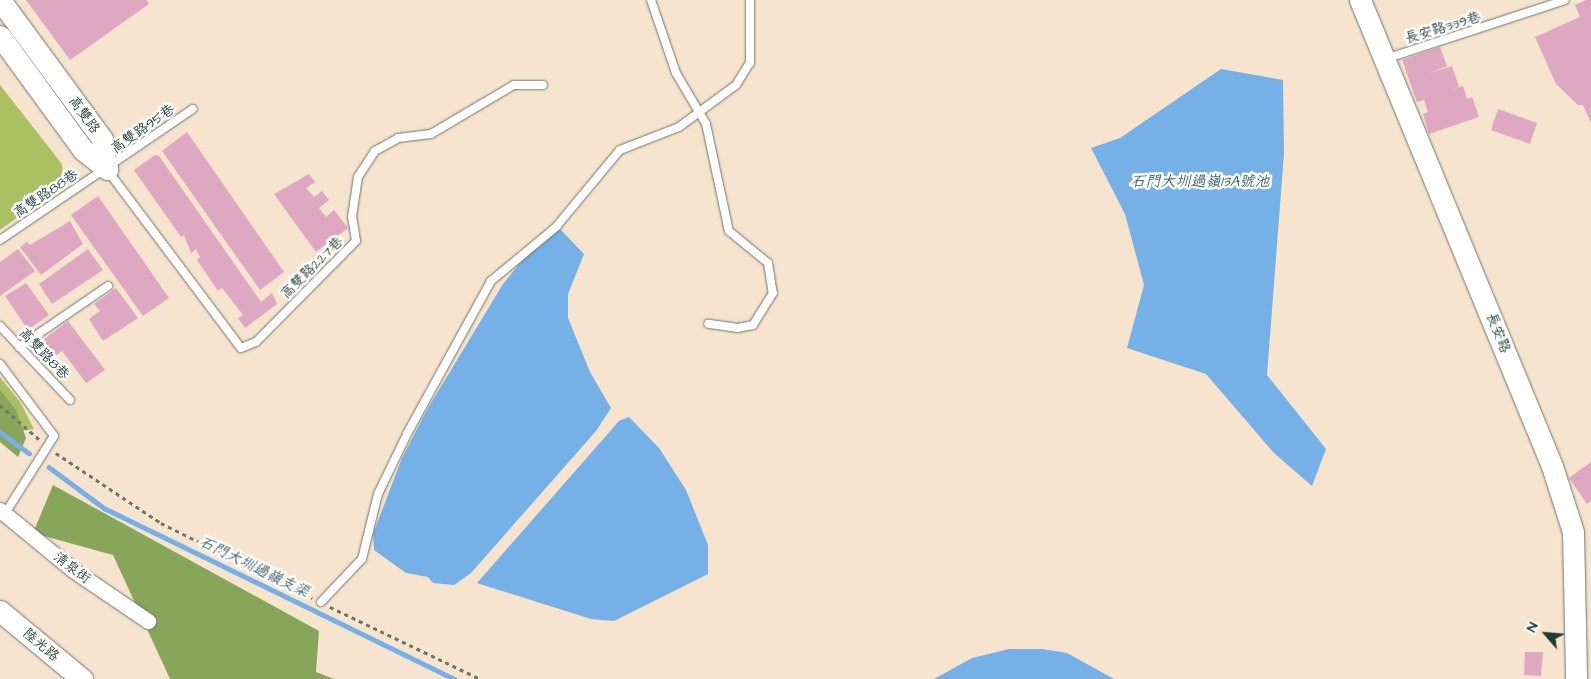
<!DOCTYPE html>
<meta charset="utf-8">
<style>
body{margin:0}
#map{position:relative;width:1591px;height:679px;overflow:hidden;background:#f7e4ce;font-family:"Architects Daughter","LXGW WenKai TC",sans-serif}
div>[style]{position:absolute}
.green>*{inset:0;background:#abbf63}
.forest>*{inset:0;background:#88a659}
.water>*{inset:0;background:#75b0e6}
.stream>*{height:4.5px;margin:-2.25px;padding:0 2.25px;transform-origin:2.25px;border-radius:2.25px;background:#75b0e6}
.building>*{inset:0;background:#dea8c2}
.path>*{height:2.5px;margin-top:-1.25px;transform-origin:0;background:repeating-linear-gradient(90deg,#6b776a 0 4px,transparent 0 8px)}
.roads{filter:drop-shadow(0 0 1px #6b776a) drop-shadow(0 0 1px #6b776a)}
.lane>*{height:8px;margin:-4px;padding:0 4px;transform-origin:4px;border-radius:4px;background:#fff}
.street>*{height:15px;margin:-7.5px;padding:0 7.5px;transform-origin:7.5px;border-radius:7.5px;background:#fff}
.secondary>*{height:21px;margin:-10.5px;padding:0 10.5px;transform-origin:10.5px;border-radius:10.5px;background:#fff}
span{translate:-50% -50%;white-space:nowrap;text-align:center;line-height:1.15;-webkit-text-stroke:5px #fff;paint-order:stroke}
.street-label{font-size:14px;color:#1f3d34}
.water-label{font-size:15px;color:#396069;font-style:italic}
.north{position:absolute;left:1521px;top:609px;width:50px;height:50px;-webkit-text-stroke:4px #fff;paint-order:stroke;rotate:297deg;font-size:14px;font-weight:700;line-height:20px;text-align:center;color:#1f3d34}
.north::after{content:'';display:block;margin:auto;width:18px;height:22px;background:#1f3d34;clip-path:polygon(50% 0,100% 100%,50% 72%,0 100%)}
</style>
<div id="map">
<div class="green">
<div style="clip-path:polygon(0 85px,62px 164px,64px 183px,0 230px)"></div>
<div style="clip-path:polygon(0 377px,20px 402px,34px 429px,16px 432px,0 420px)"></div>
</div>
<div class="forest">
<div style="clip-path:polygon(0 390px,16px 410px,26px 438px,18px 457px,0 442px)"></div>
<div style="clip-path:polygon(53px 485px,319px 631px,316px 672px,334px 679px,170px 679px,113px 555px,33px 533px)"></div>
</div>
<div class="water">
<div style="clip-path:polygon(1221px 69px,1283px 80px,1284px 153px,1267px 375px,1326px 449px,1312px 486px,1274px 453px,1206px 374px,1127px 348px,1144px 285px,1125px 214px,1091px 148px,1120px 138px)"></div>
<div style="clip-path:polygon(559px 228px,584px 254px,568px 294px,568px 318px,590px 372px,611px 408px,596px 431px,471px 573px,454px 585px,433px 583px,428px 577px,406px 573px,374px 550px,373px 534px,402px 458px,428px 408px,503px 284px,525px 257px)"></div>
<div style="clip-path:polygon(629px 417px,659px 448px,686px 490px,708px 545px,708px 574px,614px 621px,591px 619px,477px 583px,619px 421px)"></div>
<div style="clip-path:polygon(1009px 649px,1042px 649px,1067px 653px,1114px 679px,934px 679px,972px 658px)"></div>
</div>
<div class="stream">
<div style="left:0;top:432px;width:36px;rotate:36deg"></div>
<div style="left:49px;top:467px;width:69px;rotate:36.7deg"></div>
<div style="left:104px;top:508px;width:390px;rotate:26deg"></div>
</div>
<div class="building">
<div style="clip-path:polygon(26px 0,146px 0,149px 4px,70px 60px)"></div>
<div style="clip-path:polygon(1586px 0,1591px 0,1591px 123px,1583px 105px,1578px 105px,1556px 84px,1535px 37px,1580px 17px,1575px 5px)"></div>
<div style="clip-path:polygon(1440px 47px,1447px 66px,1430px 73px,1452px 66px,1459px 87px,1448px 91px,1463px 86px,1467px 99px,1472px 97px,1479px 117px,1429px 134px,1423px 114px,1428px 112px,1424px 100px,1417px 102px,1402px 60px)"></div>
<div style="clip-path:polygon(1498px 109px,1537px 123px,1530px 144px,1491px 130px)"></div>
<div style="clip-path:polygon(187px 132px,284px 272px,260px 290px,162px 151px)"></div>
<div style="clip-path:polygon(155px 155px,159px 156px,261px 302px,272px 293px,277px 304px,245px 328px,238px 318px,243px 315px,222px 288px,218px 291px,197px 260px,200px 257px,196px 249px,191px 253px,184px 235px,181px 237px,134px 170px)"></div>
<div style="clip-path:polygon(309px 174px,315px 182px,306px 188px,314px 197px,322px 191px,329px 200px,319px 208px,326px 217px,334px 210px,348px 228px,316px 252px,274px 194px)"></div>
<div style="clip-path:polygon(98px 196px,169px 298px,143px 316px,71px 215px)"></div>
<div style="clip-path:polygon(70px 221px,83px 244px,41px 275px,20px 247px,27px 242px,30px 245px)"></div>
<div style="clip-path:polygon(18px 249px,35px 271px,0 296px,0 262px)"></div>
<div style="clip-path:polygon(88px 249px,103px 270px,52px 304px,39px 284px)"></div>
<div style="clip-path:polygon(26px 283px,49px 315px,28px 330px,5px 296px)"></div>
<div style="clip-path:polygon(116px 288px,138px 318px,103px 341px,89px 319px,100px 311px,94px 304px)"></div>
<div style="clip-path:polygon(68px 321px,105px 370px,86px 383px,62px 351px,55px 356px,43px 340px)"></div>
<div style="clip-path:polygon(1591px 462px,1591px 501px,1587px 504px,1569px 478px)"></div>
<div style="clip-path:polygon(1525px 652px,1543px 652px,1541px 676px,1524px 675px)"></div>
</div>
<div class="path">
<div style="left:0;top:405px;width:53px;rotate:41.2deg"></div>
<div style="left:56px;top:453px;width:126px;rotate:33.7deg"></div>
<div style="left:161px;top:523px;width:169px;rotate:26.4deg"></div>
<div style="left:330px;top:607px;width:166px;rotate:25.6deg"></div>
</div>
<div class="roads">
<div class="lane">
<div style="left:651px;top:0;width:77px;rotate:71.1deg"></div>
<div style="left:676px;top:73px;width:59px;rotate:59.5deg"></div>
<div style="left:706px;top:124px;width:109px;rotate:77.9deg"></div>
<div style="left:729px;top:231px;width:50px;rotate:39.4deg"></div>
<div style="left:768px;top:263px;width:30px;rotate:81deg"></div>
<div style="left:773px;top:293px;width:38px;rotate:122deg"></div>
<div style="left:753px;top:325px;width:15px;rotate:169deg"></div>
<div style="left:738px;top:328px;width:30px;rotate:-172deg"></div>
<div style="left:1385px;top:59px;width:189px;rotate:-18.1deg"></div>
<div style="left:108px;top:171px;width:221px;rotate:53.1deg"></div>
<div style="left:241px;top:348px;width:16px;rotate:-22deg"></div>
<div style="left:256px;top:342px;width:142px;rotate:-45.3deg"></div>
<div style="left:356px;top:241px;width:24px;rotate:-99deg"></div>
<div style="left:352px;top:217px;width:40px;rotate:-81.5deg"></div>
<div style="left:358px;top:177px;width:31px;rotate:-57deg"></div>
<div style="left:375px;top:151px;width:26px;rotate:-29deg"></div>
<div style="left:398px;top:138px;width:33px;rotate:-7deg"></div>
<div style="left:431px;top:134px;width:96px;rotate:-30.6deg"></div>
<div style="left:514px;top:85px;width:29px"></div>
<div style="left:0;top:240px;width:233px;rotate:-34.2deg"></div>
<div style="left:0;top:326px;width:102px;rotate:46.6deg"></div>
<div style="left:19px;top:347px;width:108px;rotate:-34.4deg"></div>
<div style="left:0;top:364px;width:90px;rotate:53.1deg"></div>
<div style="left:54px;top:436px;width:93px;rotate:122.3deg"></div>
<div style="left:321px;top:602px;width:59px;rotate:-46.4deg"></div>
<div style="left:362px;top:559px;width:67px;rotate:-76.2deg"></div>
<div style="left:378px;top:494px;width:69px;rotate:-64.2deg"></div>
<div style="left:408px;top:432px;width:172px;rotate:-61.2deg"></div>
<div style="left:491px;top:281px;width:85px;rotate:-39.7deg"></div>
<div style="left:556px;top:227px;width:100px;rotate:-50.3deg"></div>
<div style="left:620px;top:150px;width:63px;rotate:-21.3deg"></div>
<div style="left:679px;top:127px;width:71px;rotate:-36.4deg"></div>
<div style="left:736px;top:85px;width:26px;rotate:-58deg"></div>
<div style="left:750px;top:63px;width:63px;rotate:-90deg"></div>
</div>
<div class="street">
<div style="left:0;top:510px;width:94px;rotate:39.4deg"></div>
<div style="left:73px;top:570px;width:91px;rotate:34.2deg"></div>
</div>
<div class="secondary">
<div style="left:0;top:0;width:172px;rotate:53.7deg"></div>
<div style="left:102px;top:139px;width:30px;rotate:81deg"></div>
<div style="left:1360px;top:0;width:504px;rotate:67.61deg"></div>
<div style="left:1552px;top:466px;width:69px;rotate:72.3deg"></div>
<div style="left:1573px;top:532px;width:147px;rotate:88.8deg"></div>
<div style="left:0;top:36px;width:141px;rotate:53.9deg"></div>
<div style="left:83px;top:150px;width:31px;rotate:38deg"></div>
<div style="left:0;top:611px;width:107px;rotate:39.7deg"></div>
</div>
</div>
<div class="street-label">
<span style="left:1443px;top:28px;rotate:-17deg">長安路339巷</span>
<span style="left:84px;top:115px;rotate:54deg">高雙路</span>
<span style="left:143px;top:129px;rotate:-35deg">高雙路95巷</span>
<span style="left:46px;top:194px;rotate:-34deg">高雙路88巷</span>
<span style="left:312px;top:268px;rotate:-45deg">高雙路227巷</span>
<span style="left:1498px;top:333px;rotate:68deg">長安路</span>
<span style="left:44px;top:354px;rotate:46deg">高雙路8巷</span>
<span style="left:72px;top:568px;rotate:37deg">清泉街</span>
<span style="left:41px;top:645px;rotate:40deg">陸光路</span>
</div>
<div class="water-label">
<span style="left:1200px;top:182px">石門大圳過嶺13A號池</span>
<span style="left:254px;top:567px;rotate:26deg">石門大圳過嶺支渠</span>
</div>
<div class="north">N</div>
</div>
